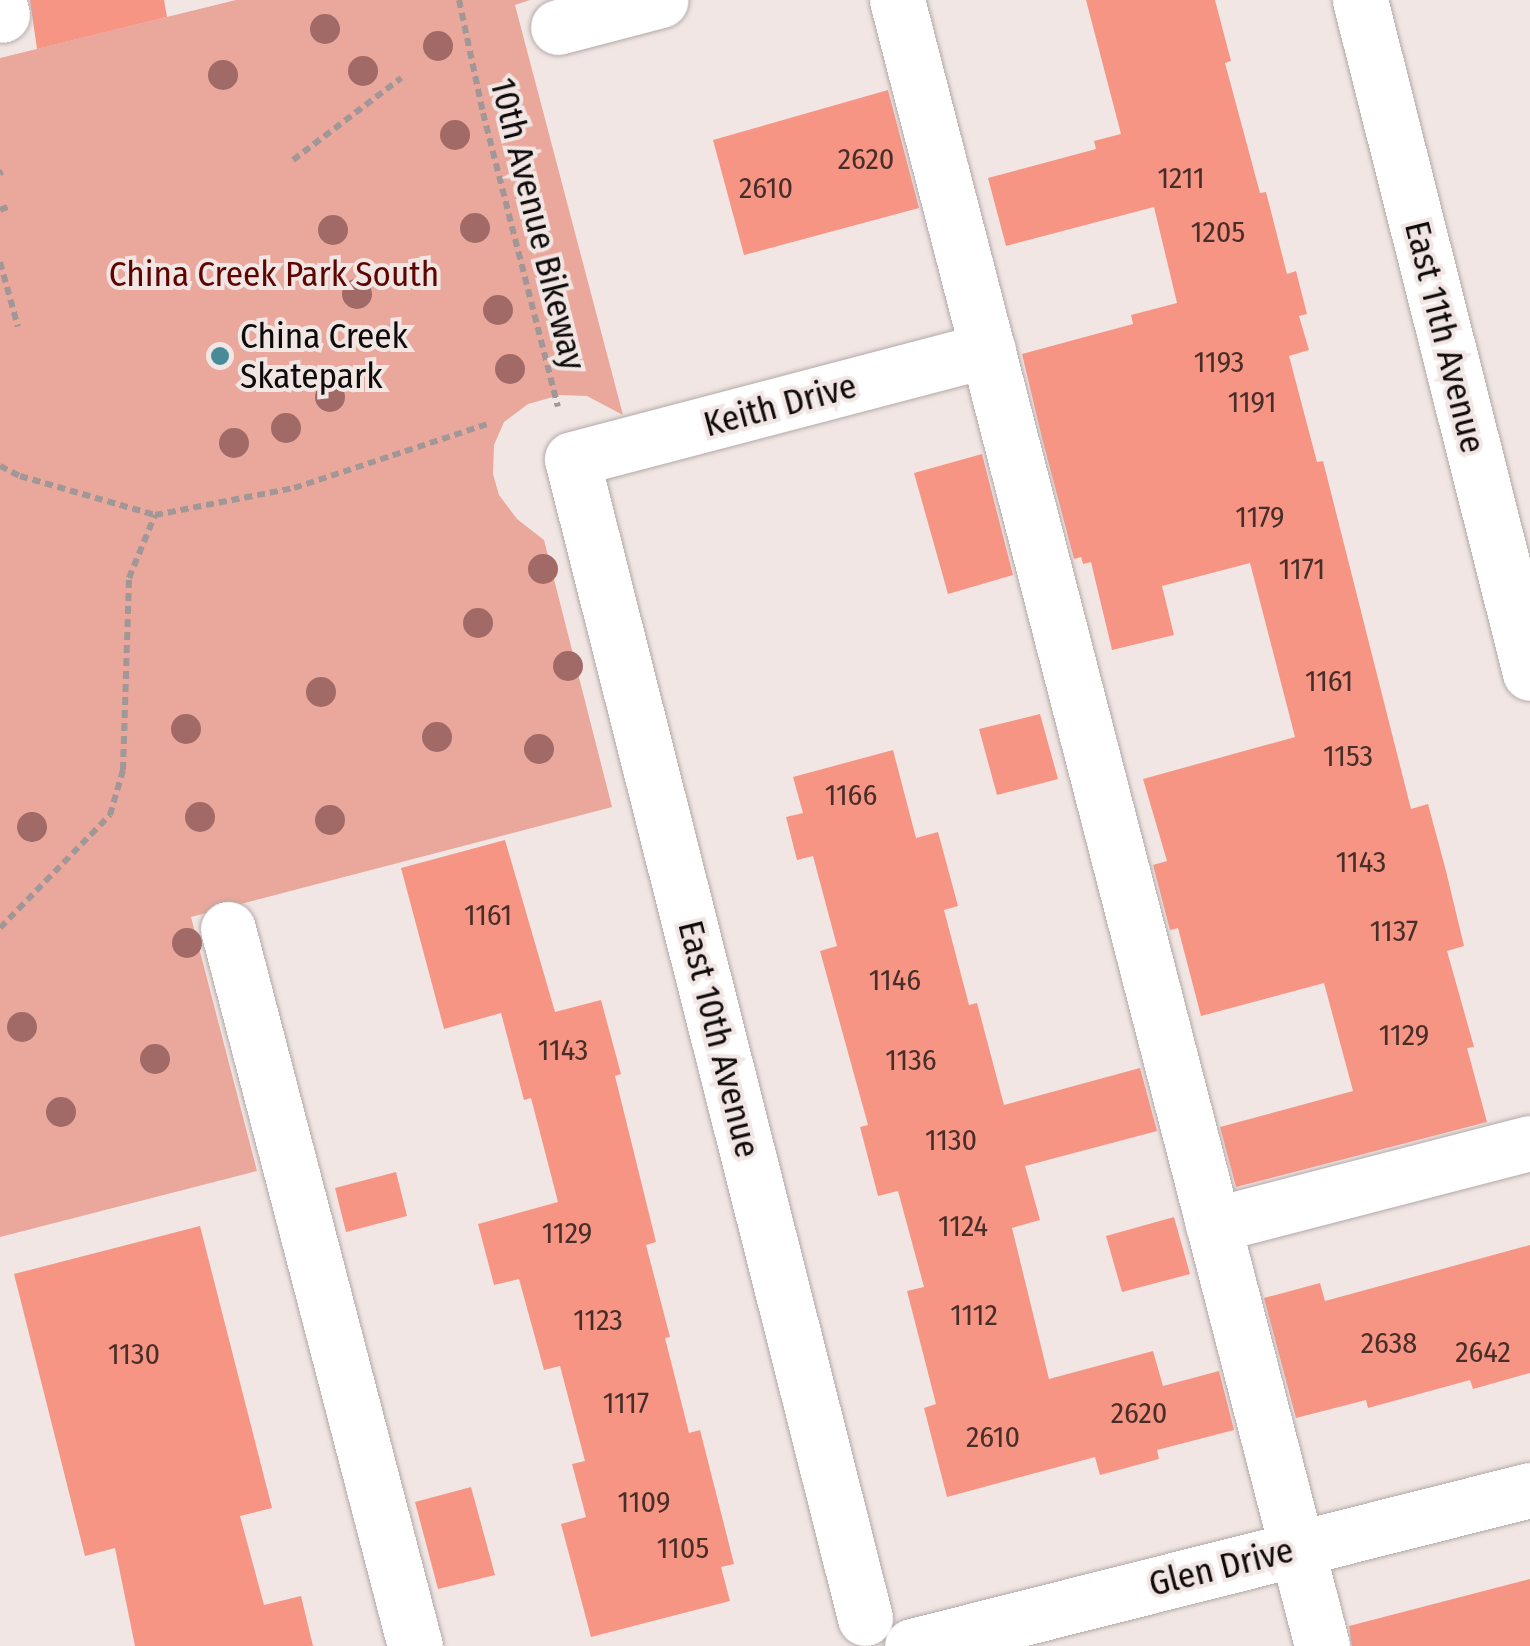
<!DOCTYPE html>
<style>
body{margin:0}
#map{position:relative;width:1530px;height:1646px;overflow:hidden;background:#f1e6e4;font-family:"Fira Sans Condensed",sans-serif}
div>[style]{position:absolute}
.green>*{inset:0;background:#eaa79b}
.building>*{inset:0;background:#f79585}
.path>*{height:6px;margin-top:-3px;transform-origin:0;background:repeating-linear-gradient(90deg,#a09796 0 8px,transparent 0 13px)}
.roads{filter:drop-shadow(0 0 2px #b3a9a7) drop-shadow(0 0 2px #b3a9a7)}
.minor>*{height:55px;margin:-27.5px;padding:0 27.5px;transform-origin:27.5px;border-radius:27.5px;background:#fff}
.trees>*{width:30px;height:30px;margin:-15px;border-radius:50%;background:#a16a67}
.dots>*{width:28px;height:28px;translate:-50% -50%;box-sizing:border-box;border:5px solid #f1e6e4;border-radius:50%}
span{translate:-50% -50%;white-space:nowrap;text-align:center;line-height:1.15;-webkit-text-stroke:8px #f1e6e4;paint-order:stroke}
.number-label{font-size:30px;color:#482e29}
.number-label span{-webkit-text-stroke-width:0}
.street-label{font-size:35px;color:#0e0b0a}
.park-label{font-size:35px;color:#5f0500}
.poi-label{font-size:35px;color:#0e0b0a}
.left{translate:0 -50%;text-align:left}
</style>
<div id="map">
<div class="green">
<div style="clip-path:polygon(236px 0,530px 0,515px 5px,623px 415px,587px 396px,560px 395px,528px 404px,504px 422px,494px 445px,493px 474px,499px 495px,517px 519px,544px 540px,612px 807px,191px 917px,257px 1171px,0 1237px,0 58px)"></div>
</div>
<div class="building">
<div style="clip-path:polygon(30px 0,164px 0,167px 17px,37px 49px)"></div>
<div style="clip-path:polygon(1086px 0,1215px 0,1231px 61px,1225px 63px,1260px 193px,1266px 192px,1287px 274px,1296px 271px,1307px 314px,1299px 316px,1309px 350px,1289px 356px,1317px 462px,1323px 461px,1411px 809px,1428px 804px,1446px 871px,1464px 946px,1447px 951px,1474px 1047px,1467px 1048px,1487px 1122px,1236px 1187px,1220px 1127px,1353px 1091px,1324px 983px,1201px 1016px,1178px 928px,1170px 930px,1153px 865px,1167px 861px,1143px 779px,1295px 737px,1250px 563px,1162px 586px,1174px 635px,1112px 650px,1091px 562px,1083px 564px,1081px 557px,1074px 559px,1042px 438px,1022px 354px,1133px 324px,1131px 315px,1177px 303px,1154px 207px,1006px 246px,988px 178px,1096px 149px,1094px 141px,1121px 134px)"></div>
<div style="clip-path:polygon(888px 90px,919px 208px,744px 255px,713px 140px)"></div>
<div style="clip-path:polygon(982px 454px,1013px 575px,948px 594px,914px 473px)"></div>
<div style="clip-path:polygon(1040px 714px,1058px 779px,997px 795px,979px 729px)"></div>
<div style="clip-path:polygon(893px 750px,916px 838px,938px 832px,958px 906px,944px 910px,969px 1005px,977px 1003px,1004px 1105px,1140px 1068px,1157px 1131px,1025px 1166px,1040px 1220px,1012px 1228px,1049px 1379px,1153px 1351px,1163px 1386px,1219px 1371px,1234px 1430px,1157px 1450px,1159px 1459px,1100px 1475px,1095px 1457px,947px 1497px,924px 1408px,936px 1404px,907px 1291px,924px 1287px,898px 1191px,878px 1196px,860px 1127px,868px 1125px,820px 951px,837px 946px,813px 856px,797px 860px,786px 817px,803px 813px,793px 777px)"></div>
<div style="clip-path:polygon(505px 840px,555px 1012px,601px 1000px,621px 1074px,615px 1076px,656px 1242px,646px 1245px,670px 1337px,665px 1338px,689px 1433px,700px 1430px,734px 1564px,721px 1567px,730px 1601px,591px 1637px,561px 1524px,586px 1517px,572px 1464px,585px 1461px,560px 1366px,544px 1370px,519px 1279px,494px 1285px,478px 1224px,558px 1202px,531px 1098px,524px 1100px,501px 1013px,444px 1029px,401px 868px)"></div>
<div style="clip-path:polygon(396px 1172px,407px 1216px,346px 1232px,335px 1188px)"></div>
<div style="clip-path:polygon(1174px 1217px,1190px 1274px,1122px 1292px,1106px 1236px)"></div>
<div style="clip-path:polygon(200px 1226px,272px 1508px,240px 1516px,264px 1605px,301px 1596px,313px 1646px,135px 1646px,115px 1548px,85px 1556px,14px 1274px)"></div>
<div style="clip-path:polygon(1530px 1245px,1530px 1373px,1473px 1389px,1470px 1380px,1368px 1408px,1366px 1400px,1296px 1418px,1264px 1298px,1320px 1283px,1325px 1301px)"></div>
<div style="clip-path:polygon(471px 1487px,495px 1575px,438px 1589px,415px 1502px)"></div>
<div style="clip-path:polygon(1530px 1579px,1530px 1646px,1352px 1646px,1349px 1626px)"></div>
</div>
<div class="path">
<div style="left:459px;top:0;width:116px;rotate:78deg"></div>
<div style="left:483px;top:113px;width:303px;rotate:75.7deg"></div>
<div style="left:293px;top:160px;width:136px;rotate:-37.2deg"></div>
<div style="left:0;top:173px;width:3px;rotate:-18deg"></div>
<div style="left:0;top:210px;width:11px;rotate:-22deg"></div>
<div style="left:0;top:262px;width:67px;rotate:74.5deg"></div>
<div style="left:0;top:466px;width:22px;rotate:27deg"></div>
<div style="left:20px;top:476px;width:141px;rotate:16.1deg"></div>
<div style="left:155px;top:515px;width:142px;rotate:-11deg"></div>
<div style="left:294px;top:488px;width:203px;rotate:-18.3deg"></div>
<div style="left:0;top:928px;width:158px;rotate:-45.8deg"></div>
<div style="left:110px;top:815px;width:47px;rotate:-73.9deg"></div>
<div style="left:123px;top:770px;width:192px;rotate:-88.2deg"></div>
<div style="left:129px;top:578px;width:68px;rotate:-67.6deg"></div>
</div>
<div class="roads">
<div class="minor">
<div style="left:897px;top:0;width:1700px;rotate:75.52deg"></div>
<div style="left:1360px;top:0;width:694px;rotate:75.82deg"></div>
<div style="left:0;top:7px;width:8px;rotate:76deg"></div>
<div style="left:558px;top:27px;width:106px;rotate:-14.7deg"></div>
<div style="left:228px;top:929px;width:741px;rotate:75.38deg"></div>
<div style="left:1213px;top:1225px;width:327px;rotate:-14.5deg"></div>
<div style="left:865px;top:1618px;width:1195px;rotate:-104.19deg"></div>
<div style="left:572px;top:459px;width:430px;rotate:-14.7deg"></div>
<div style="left:912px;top:1646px;width:637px;rotate:-14.17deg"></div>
</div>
</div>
<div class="trees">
<div style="left:325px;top:29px"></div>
<div style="left:438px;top:46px"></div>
<div style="left:363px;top:71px"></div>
<div style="left:223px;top:75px"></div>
<div style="left:455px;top:135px"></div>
<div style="left:475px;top:228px"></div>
<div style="left:333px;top:230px"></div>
<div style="left:357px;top:294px"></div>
<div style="left:498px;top:310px"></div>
<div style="left:510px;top:369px"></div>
<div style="left:330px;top:397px"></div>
<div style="left:286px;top:428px"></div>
<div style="left:234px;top:443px"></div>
<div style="left:543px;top:569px"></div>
<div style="left:478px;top:623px"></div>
<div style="left:568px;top:666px"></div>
<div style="left:321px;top:692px"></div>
<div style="left:186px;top:729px"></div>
<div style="left:437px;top:737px"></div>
<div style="left:539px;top:749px"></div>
<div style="left:200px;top:817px"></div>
<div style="left:330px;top:820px"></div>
<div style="left:32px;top:827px"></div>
<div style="left:187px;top:943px"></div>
<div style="left:22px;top:1027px"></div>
<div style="left:155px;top:1059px"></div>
<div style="left:61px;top:1112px"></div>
</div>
<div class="dots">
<div style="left:220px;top:356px;background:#468b97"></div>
</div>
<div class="number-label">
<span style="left:866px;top:159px">2620</span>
<span style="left:1181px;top:178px">1211</span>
<span style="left:766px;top:188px">2610</span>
<span style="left:1218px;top:232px">1205</span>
<span style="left:1219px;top:362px">1193</span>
<span style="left:1252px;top:402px">1191</span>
<span style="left:1260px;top:517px">1179</span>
<span style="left:1302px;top:569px">1171</span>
<span style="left:1329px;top:681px">1161</span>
<span style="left:1348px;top:756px">1153</span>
<span style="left:851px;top:795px">1166</span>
<span style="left:1361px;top:862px">1143</span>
<span style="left:488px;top:915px">1161</span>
<span style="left:1394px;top:931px">1137</span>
<span style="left:895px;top:980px">1146</span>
<span style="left:1404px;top:1035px">1129</span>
<span style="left:563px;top:1050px">1143</span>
<span style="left:911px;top:1060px">1136</span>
<span style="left:951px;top:1140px">1130</span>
<span style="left:963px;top:1226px">1124</span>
<span style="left:567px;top:1233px">1129</span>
<span style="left:974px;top:1315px">1112</span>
<span style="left:598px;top:1320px">1123</span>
<span style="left:1389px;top:1343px">2638</span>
<span style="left:1483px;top:1352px">2642</span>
<span style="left:134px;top:1354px">1130</span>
<span style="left:626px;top:1403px">1117</span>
<span style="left:1139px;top:1413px">2620</span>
<span style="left:993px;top:1437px">2610</span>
<span style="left:644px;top:1502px">1109</span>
<span style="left:683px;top:1548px">1105</span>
</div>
<div class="street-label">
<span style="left:538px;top:224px;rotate:76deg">10th Avenue Bikeway</span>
<span style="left:1445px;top:337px;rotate:76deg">East 11th Avenue</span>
<span style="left:780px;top:405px;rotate:-15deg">Keith Drive</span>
<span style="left:719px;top:1039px;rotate:76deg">East 10th Avenue</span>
<span style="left:1221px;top:1567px;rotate:-14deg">Glen Drive</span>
</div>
<div class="park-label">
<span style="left:274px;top:274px">China Creek Park South</span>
</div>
<div class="poi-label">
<span class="left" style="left:240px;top:356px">China Creek<br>Skatepark</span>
</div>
</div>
